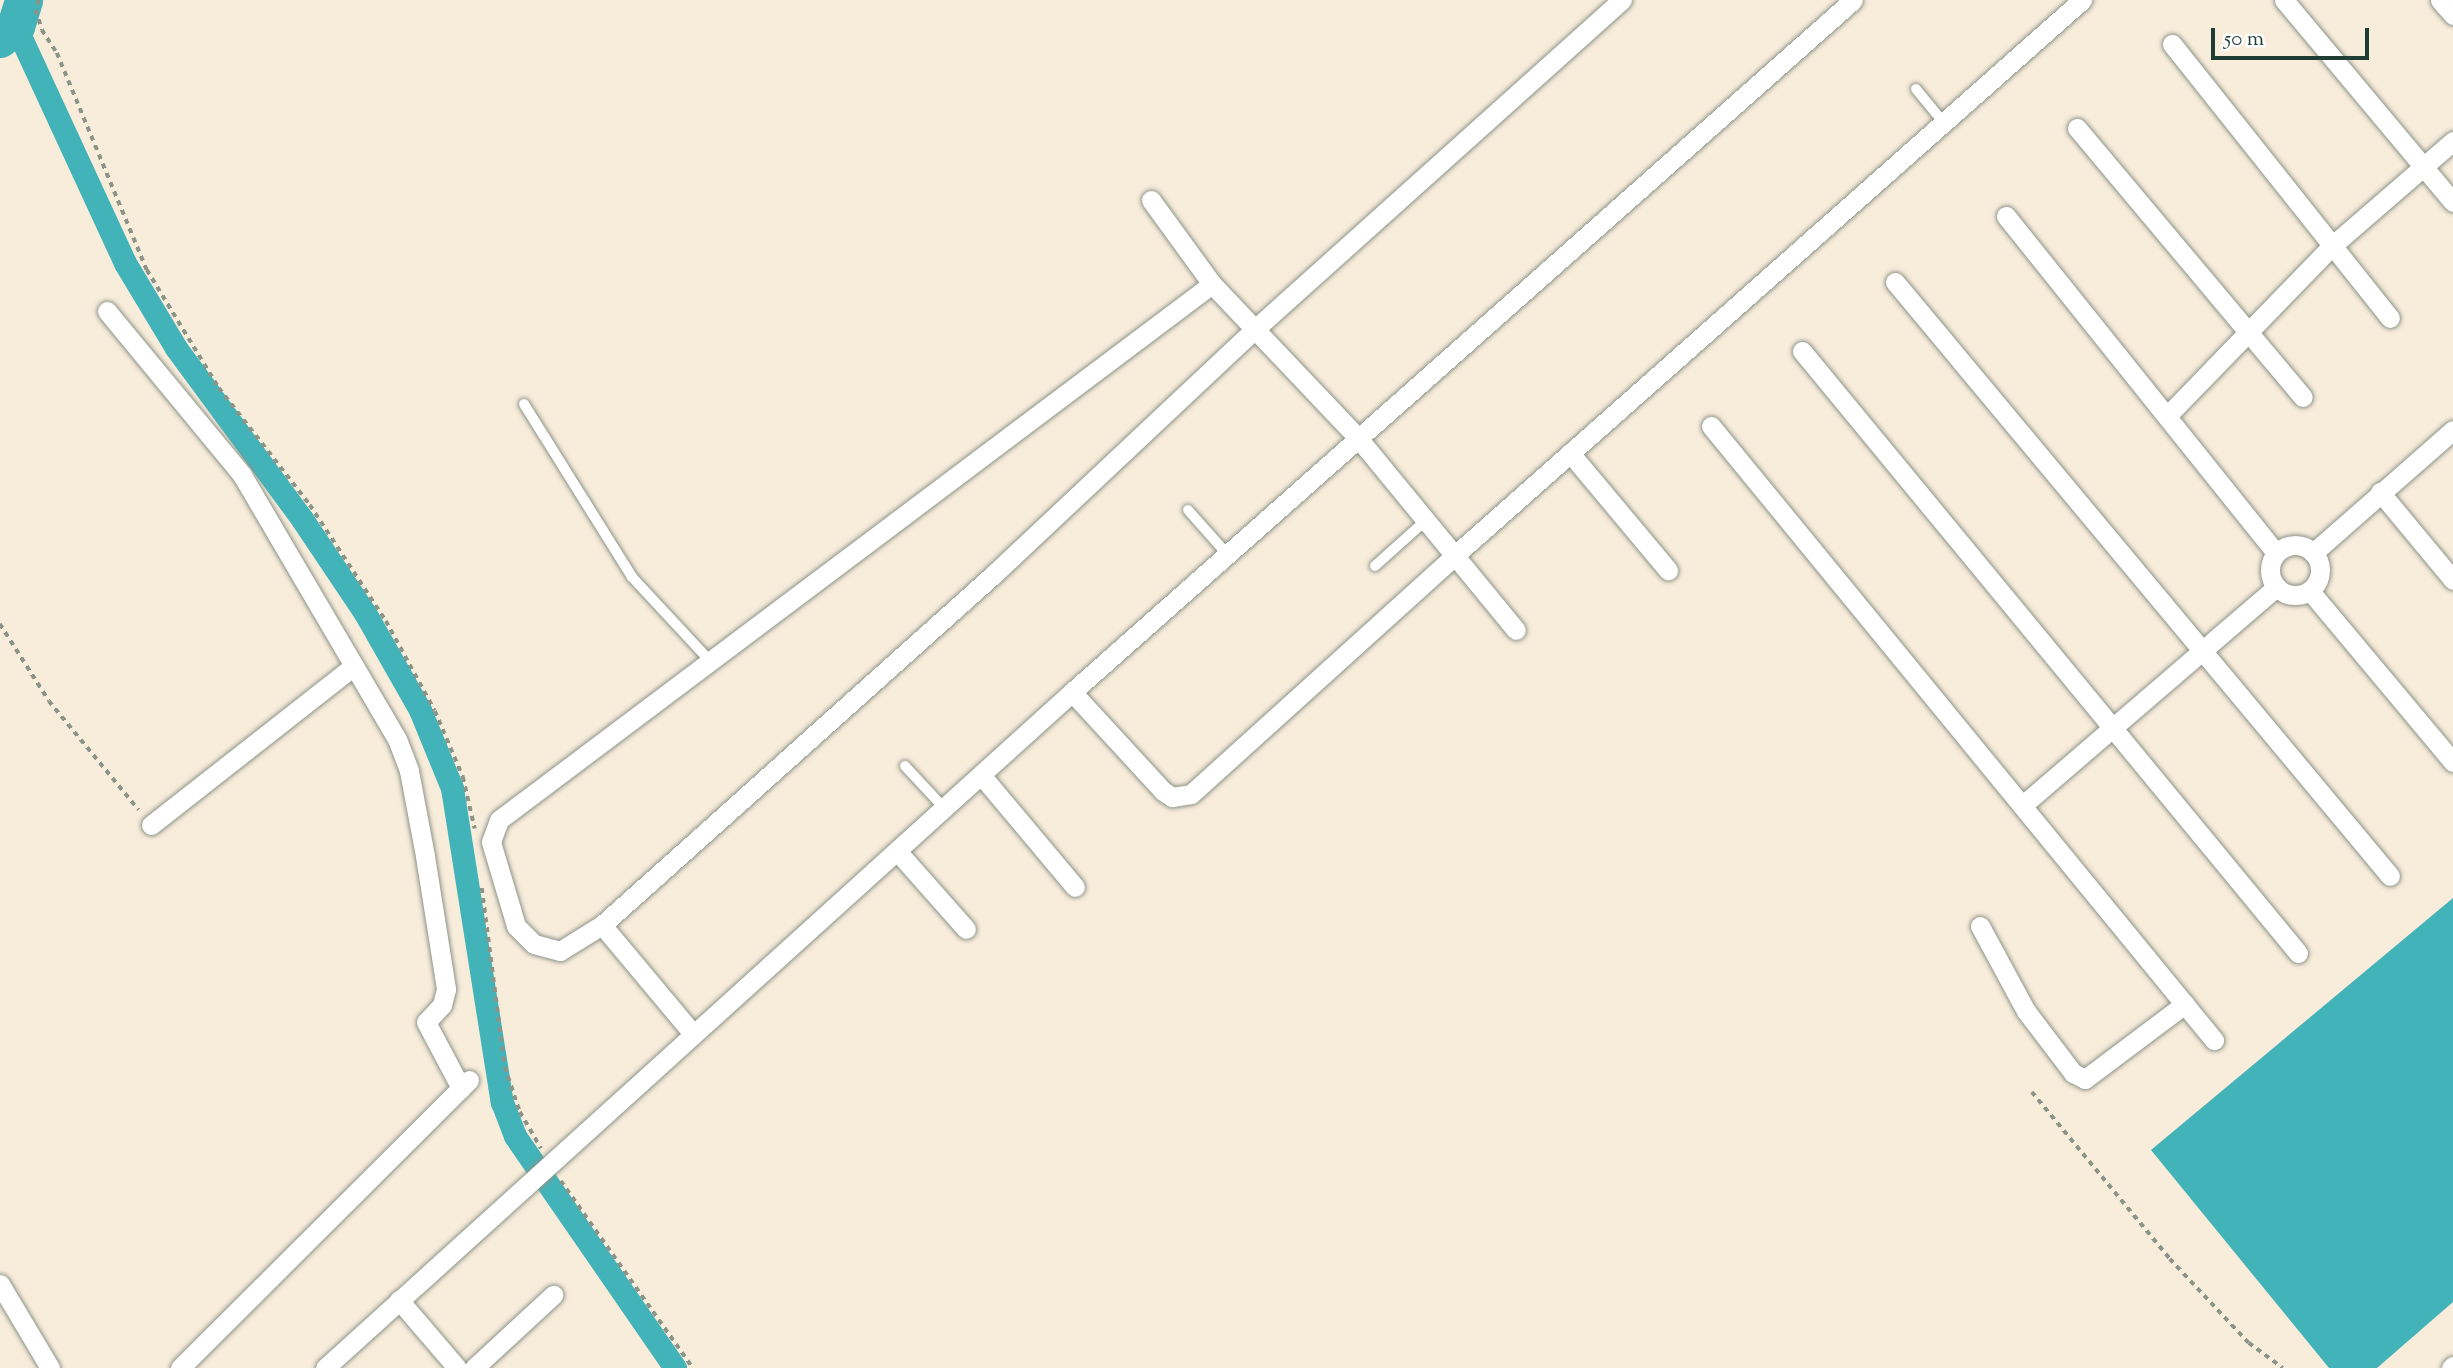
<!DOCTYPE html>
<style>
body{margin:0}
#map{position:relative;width:2453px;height:1368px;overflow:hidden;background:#f8ecdb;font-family:"Sorts Mill Goudy",serif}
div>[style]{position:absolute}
.water>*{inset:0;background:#43b3ba}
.canal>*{height:23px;margin:-11.5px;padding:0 11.5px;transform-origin:11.5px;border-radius:11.5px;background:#43b3ba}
.river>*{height:38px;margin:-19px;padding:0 19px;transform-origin:19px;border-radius:19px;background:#43b3ba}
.path>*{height:3.5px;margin-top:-1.75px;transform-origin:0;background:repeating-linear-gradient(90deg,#8c9488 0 5px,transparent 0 10px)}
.roads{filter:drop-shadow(0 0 2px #8c9488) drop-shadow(0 0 2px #8c9488)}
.lane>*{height:10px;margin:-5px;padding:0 5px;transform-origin:5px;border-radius:5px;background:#fff}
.street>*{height:19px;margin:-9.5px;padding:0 9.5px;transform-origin:9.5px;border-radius:9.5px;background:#fff}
.street>.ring{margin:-9.5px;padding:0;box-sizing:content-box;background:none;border:19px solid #fff;border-radius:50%}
span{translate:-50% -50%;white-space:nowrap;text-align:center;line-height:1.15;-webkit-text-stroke:7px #fff;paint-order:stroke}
.scale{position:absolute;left:2211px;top:28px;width:158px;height:32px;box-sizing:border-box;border:4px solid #1f3d34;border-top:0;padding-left:9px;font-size:21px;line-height:24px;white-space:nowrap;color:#1f3d34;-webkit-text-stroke:5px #fff;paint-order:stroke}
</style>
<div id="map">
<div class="water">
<div style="clip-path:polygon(2453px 898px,2453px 1302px,2377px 1368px,2329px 1368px,2151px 1150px)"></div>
</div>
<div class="canal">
<div style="left:16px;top:27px;width:260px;rotate:65.2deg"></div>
<div style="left:125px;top:263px;width:99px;rotate:59deg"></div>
<div style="left:176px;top:348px;width:212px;rotate:53.6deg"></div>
<div style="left:302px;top:519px;width:113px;rotate:56.2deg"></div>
<div style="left:365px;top:613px;width:112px;rotate:60.4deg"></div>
<div style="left:420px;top:710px;width:84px;rotate:67.7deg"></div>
<div style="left:452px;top:788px;width:318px;rotate:81deg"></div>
<div style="left:502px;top:1102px;width:36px;rotate:69deg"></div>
<div style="left:515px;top:1136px;width:282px;rotate:55.4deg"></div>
</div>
<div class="river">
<div style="left:0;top:39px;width:20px;rotate:-37deg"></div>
<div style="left:16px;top:27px;width:28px;rotate:-73deg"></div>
</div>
<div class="path">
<div style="left:39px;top:0;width:10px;rotate:107deg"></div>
<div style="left:36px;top:10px;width:21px;rotate:73deg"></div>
<div style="left:42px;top:30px;width:27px;rotate:57deg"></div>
<div style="left:57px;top:53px;width:235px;rotate:67.5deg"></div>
<div style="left:147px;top:270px;width:138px;rotate:58.6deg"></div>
<div style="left:219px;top:388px;width:148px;rotate:52.1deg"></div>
<div style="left:310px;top:505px;width:139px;rotate:56.8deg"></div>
<div style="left:386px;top:621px;width:102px;rotate:61.4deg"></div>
<div style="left:435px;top:711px;width:72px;rotate:67deg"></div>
<div style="left:463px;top:777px;width:53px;rotate:77deg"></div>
<div style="left:0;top:624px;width:91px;rotate:57.5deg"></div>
<div style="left:49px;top:701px;width:141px;rotate:50.5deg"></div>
<div style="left:482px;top:888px;width:180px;rotate:82.7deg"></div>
<div style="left:505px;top:1067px;width:47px;rotate:71.6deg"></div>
<div style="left:520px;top:1112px;width:42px;rotate:59.7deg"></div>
<div style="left:2032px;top:1092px;width:217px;rotate:50.4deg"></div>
<div style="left:2170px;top:1259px;width:115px;rotate:46.8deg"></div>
<div style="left:2249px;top:1343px;width:42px;rotate:36.3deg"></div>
<div style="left:561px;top:1181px;width:229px;rotate:54.8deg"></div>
</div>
<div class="roads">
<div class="lane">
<div style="left:1916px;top:89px;width:44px;rotate:50.5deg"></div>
<div style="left:524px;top:404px;width:204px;rotate:58deg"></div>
<div style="left:632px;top:577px;width:115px;rotate:47.1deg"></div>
<div style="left:1188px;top:510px;width:60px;rotate:48.4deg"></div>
<div style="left:1375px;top:566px;width:66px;rotate:-41.9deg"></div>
<div style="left:905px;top:766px;width:57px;rotate:47.1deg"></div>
</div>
<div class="street">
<div style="left:2284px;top:0;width:263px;rotate:50.1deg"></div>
<div style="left:2440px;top:0;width:20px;rotate:49deg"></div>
<div style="left:2172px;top:44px;width:350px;rotate:51.5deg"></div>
<div style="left:2077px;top:128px;width:351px;rotate:50deg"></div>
<div style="left:1151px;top:200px;width:104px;rotate:54deg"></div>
<div style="left:1212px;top:284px;width:214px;rotate:46.5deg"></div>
<div style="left:1359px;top:439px;width:247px;rotate:50.6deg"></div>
<div style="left:2006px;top:216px;width:432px;rotate:51.3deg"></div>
<div style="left:1895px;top:282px;width:773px;rotate:50.19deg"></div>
<div style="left:1212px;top:284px;width:892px;rotate:143.07deg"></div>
<div style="left:499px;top:820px;width:23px;rotate:110deg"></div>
<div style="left:491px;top:842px;width:88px;rotate:73.4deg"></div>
<div style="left:516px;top:926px;width:25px;rotate:45deg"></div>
<div style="left:534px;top:944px;width:27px;rotate:15deg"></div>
<div style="left:560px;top:951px;width:49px;rotate:-31.8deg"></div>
<div style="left:602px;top:925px;width:526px;rotate:-41.84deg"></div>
<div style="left:994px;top:574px;width:358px;rotate:-43.2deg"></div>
<div style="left:1255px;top:329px;width:493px;rotate:-41.9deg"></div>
<div style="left:107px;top:311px;width:212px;rotate:50.5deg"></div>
<div style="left:242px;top:475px;width:306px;rotate:59.6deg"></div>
<div style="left:397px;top:739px;width:34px;rotate:69deg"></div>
<div style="left:409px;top:771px;width:86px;rotate:79.3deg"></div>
<div style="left:425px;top:856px;width:135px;rotate:81deg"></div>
<div style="left:446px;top:989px;width:16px;rotate:104deg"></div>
<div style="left:442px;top:1005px;width:23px;rotate:133deg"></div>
<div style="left:426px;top:1022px;width:75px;rotate:62.1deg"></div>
<div style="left:1802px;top:351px;width:780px;rotate:50.51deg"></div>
<div style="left:2167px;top:416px;width:238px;rotate:-45.9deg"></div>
<div style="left:2333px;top:245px;width:159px;rotate:-40.9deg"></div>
<div style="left:1711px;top:426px;width:794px;rotate:50.68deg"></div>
<div style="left:1570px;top:453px;width:153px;rotate:50.1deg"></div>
<div style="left:2380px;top:492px;width:114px;rotate:50.3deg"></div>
<div class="ring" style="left:2270px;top:545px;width:31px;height:31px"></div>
<div style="left:2313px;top:553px;width:186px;rotate:-41.3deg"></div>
<div style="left:2310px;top:591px;width:223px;rotate:50.1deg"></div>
<div style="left:1072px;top:692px;width:134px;rotate:47.4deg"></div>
<div style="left:1163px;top:791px;width:11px;rotate:34deg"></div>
<div style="left:1172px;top:797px;width:19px;rotate:-9deg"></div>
<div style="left:1191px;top:794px;width:355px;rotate:-42.1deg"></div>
<div style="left:1454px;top:556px;width:839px;rotate:-41.52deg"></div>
<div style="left:981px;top:775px;width:146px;rotate:50deg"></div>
<div style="left:2024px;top:804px;width:333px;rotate:-40.7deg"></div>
<div style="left:151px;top:825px;width:258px;rotate:-38.1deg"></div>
<div style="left:897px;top:851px;width:104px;rotate:48.5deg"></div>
<div style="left:602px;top:925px;width:142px;rotate:50.1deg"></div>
<div style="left:1980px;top:926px;width:97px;rotate:61.6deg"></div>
<div style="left:2026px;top:1011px;width:78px;rotate:52.8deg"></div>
<div style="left:2073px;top:1073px;width:13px;rotate:27deg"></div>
<div style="left:2085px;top:1079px;width:125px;rotate:-36.9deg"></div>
<div style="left:0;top:1284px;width:98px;rotate:59.2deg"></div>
<div style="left:399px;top:1300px;width:89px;rotate:49.5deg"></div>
<div style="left:180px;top:1368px;width:408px;rotate:-44.9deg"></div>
<div style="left:325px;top:1368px;width:1007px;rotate:-42.14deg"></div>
<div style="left:1072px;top:692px;width:1043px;rotate:-41.54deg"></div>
<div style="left:474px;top:1368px;width:108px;rotate:-42.7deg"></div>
<div style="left:2451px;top:1368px;width:3px;rotate:-45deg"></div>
</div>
</div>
<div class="scale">50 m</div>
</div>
